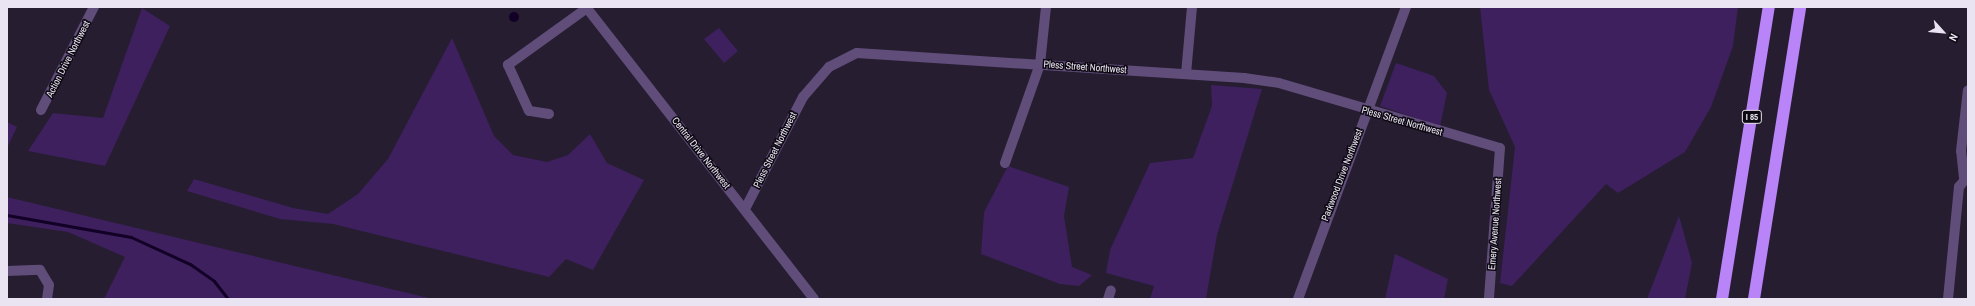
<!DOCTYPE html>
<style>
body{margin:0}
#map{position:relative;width:1975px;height:306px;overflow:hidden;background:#261d31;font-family:"Archivo Narrow",sans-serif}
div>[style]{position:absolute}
.green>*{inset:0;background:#3d205d}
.water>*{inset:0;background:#130027}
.round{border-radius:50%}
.stream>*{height:3px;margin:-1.5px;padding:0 1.5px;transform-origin:1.5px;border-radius:1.5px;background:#130027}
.minor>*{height:10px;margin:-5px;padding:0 5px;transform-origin:5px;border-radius:5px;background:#604d7a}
.highway>*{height:12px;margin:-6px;padding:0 6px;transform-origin:6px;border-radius:6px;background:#b884f7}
span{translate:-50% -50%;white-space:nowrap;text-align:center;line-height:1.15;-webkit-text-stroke:3px #0d0912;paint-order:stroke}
.shield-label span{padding:1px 3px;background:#0d0912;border:1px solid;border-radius:3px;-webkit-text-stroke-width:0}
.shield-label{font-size:9px;color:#eae4f2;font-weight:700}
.street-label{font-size:10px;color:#eae4f2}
.frame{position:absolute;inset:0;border:8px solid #eae4f2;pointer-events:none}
.north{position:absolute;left:1923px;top:12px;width:40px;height:40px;-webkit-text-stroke:3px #0d0912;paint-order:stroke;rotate:117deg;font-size:11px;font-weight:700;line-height:16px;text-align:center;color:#eae4f2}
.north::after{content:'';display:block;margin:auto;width:14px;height:18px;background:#eae4f2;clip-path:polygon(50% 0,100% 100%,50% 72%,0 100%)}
</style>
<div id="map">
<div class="green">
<div style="clip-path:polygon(1480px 7px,1738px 7px,1733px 46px,1711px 107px,1685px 152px,1618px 193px,1606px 184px,1512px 286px,1500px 283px,1515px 147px,1489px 90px)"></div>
<div style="clip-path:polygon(142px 8px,170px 26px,105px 166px,28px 151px,53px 113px,103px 118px)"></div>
<div style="clip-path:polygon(719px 28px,738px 51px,724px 63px,704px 39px)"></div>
<div style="clip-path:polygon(452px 38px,494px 136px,513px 155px,547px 162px,568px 155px,590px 134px,607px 163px,644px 180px,593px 270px,566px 259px,549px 277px,333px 224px,280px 219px,187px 191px,194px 179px,293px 208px,328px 214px,358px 194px,388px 159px)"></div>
<div style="clip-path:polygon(1396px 63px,1434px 76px,1447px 93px,1440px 126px,1380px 106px)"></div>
<div style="clip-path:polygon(1211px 85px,1262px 89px,1217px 235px,1206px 299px,1150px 299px,1154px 286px,1106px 273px,1110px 250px,1150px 163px,1193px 158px,1212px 106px)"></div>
<div style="clip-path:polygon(7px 122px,17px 127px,8px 146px,7px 146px)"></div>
<div style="clip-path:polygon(1008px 166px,1069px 187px,1064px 216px,1072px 267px,1092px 275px,1079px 286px,1060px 284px,981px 254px,984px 212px)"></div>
<div style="clip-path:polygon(7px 197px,433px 299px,104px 299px,125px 257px,68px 232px,7px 223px)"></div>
<div style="clip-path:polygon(1679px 216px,1692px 263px,1685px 299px,1647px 299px)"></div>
<div style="clip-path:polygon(1395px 254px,1448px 279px,1444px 299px,1385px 299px)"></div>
</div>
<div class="water">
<div class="round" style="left:509px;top:12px;width:10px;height:10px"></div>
</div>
<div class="stream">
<div style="left:7px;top:215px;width:126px;rotate:10.1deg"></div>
<div style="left:131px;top:237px;width:65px;rotate:24.6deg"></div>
<div style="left:190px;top:264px;width:29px;rotate:35deg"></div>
<div style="left:214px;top:281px;width:23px;rotate:52deg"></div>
</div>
<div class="minor">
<div style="left:586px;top:7px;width:370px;rotate:52deg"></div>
<div style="left:1186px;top:74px;width:67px;rotate:-84.9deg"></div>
<div style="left:41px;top:110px;width:116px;rotate:-62.8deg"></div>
<div style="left:549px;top:114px;width:20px;rotate:-171deg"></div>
<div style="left:529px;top:111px;width:51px;rotate:-114.5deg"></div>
<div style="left:508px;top:65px;width:97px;rotate:-35.8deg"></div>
<div style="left:1005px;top:163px;width:105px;rotate:-70.5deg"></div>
<div style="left:1040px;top:64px;width:57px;rotate:-84deg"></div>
<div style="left:1964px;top:178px;width:27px;rotate:-96deg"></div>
<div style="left:1961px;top:151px;width:61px;rotate:-83.5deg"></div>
<div style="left:745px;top:209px;width:126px;rotate:-62.6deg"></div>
<div style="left:803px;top:97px;width:40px;rotate:-49deg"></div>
<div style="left:829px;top:67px;width:31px;rotate:-27deg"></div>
<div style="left:857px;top:53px;width:388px;rotate:3.7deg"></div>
<div style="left:1244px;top:78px;width:35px;rotate:8deg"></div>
<div style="left:1279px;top:83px;width:230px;rotate:16.4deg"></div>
<div style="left:1500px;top:148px;width:151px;rotate:94.2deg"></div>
<div style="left:7px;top:271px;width:33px;rotate:-2deg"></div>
<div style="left:40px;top:270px;width:17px;rotate:59deg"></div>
<div style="left:49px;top:285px;width:14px;rotate:98deg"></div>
<div style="left:1108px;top:299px;width:9px;rotate:-72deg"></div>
<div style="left:1298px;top:299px;width:311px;rotate:-69.7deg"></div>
<div style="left:1948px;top:299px;width:113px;rotate:-84.4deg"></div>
<div style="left:1959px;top:187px;width:14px;rotate:-51deg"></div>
</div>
<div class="highway">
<div style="left:1722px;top:299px;width:296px;rotate:-80.9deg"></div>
<div style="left:1754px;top:299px;width:296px;rotate:-81deg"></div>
</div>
<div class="shield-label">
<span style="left:1752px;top:117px">I 85</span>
</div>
<div class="street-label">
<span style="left:68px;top:59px;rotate:-63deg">Action Drive Northwest</span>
<span style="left:1085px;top:67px;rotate:4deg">Pless Street Northwest</span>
<span style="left:1402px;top:121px;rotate:16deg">Pless Street Northwest</span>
<span style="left:775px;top:150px;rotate:-63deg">Pless Street Northwest</span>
<span style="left:701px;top:153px;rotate:52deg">Central Drive Northwest</span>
<span style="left:1342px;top:175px;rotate:-69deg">Parkwood Drive Northwest</span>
<span style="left:1495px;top:224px;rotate:-86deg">Emery Avenue Northwest</span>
</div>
<div class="frame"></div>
<div class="north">N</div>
</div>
